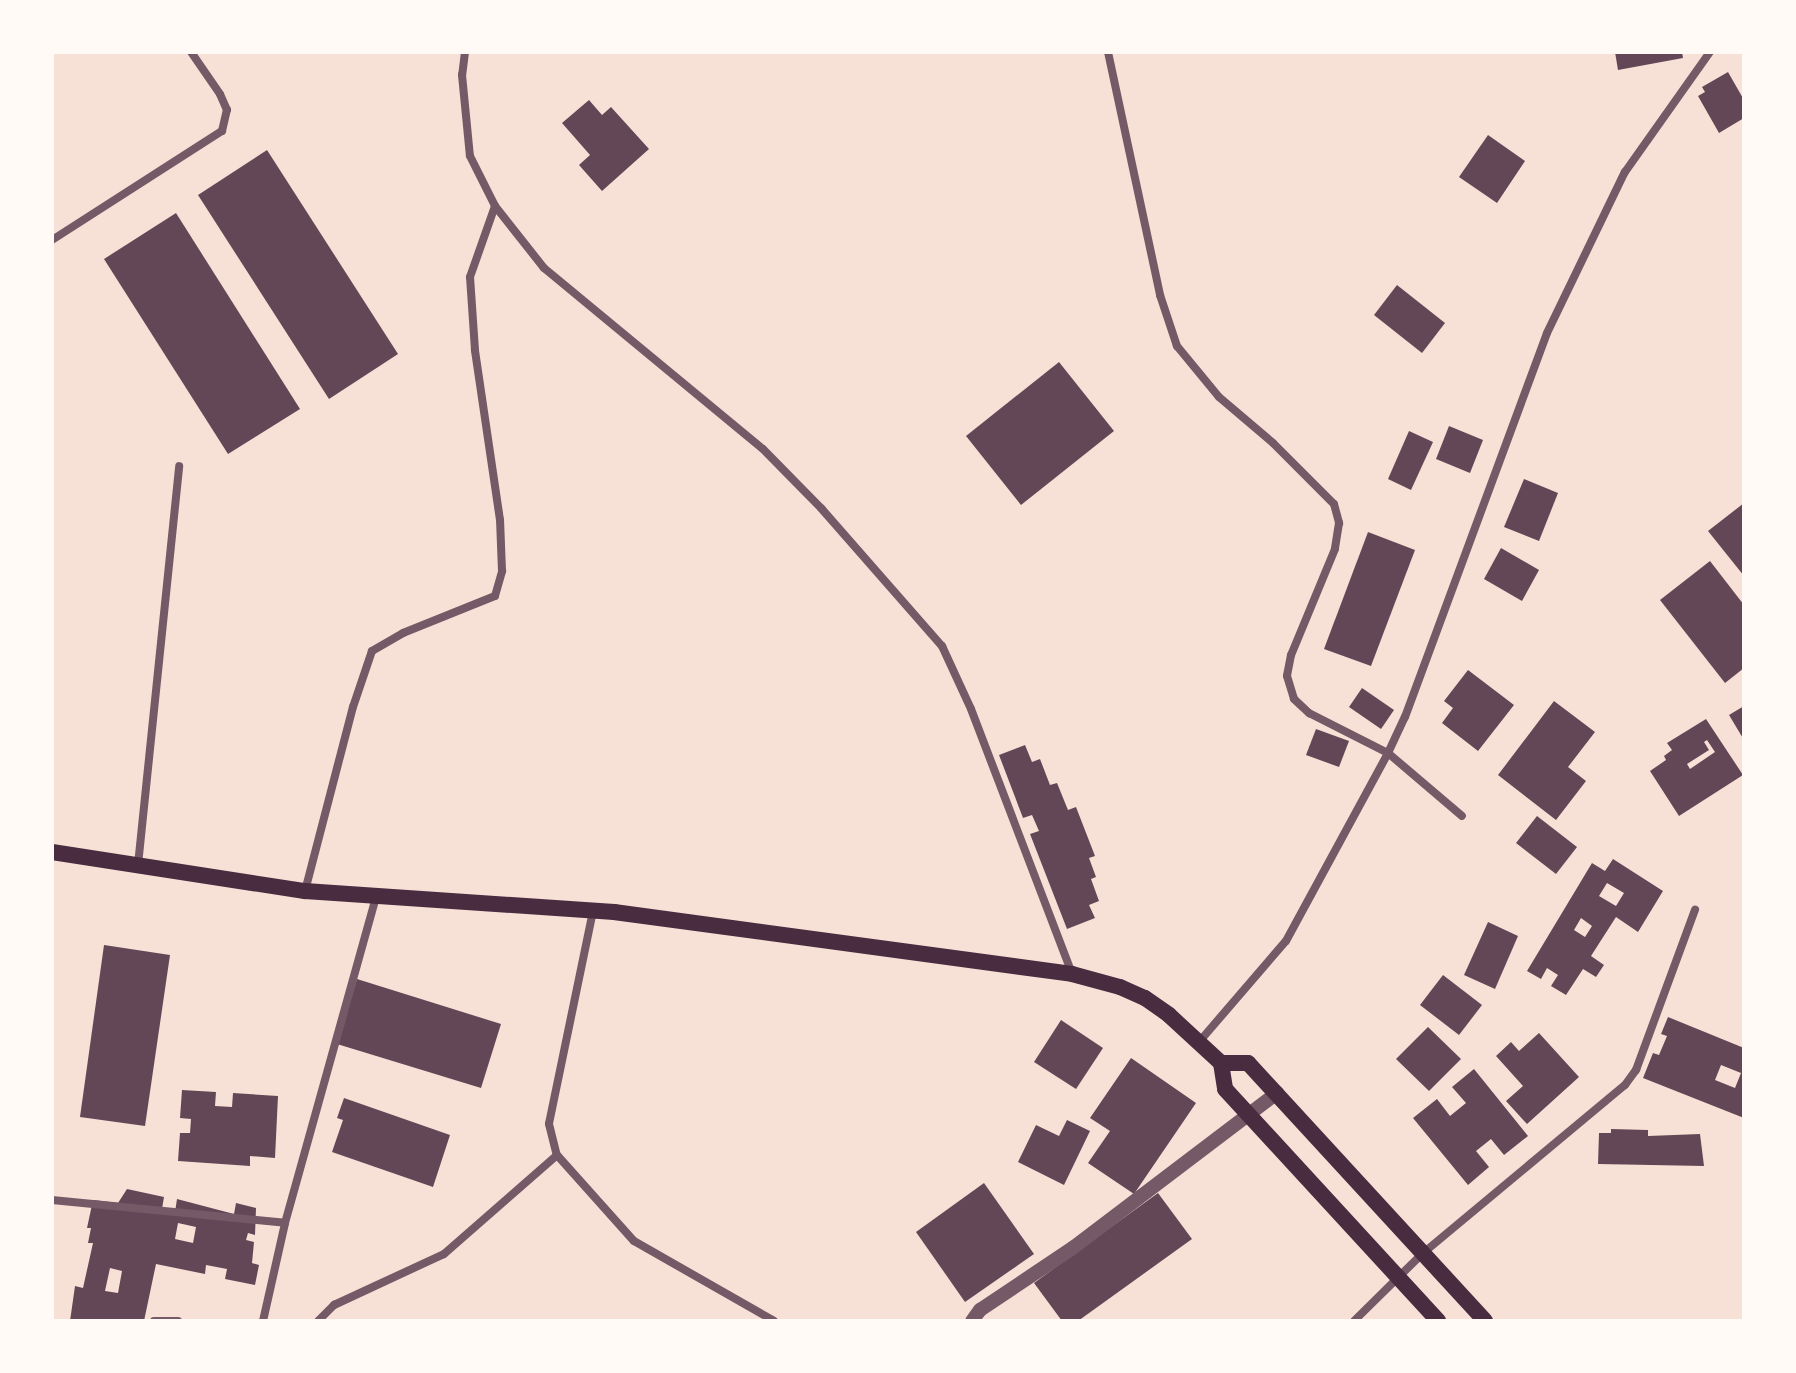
<!DOCTYPE html>
<style>
body{margin:0}
#map{position:relative;width:1796px;height:1373px;overflow:hidden;background:#f7e1d7;font-family:Quicksand,sans-serif}
div>[style]{position:absolute}
.building>*{inset:0;background:#644757}
.minor>*{height:8px;margin:-4px;padding:0 4px;transform-origin:4px;border-radius:4px;background:#755966}
.tertiary>*{height:14px;margin:-7px;padding:0 7px;transform-origin:7px;border-radius:7px;background:#755966}
.secondary>*{height:16px;margin:-8px;padding:0 8px;transform-origin:8px;border-radius:8px;background:#4a2c40}
span{translate:-50% -50%;white-space:nowrap;text-align:center;line-height:1.15;-webkit-text-stroke:8px #fffaf5;paint-order:stroke}
.frame{position:absolute;inset:0;border:54px solid #fffaf5;pointer-events:none}
</style>
<div id="map">
<div class="building">
<div style="clip-path:polygon(1615px 52px,1682px 52px,1683px 58px,1618px 70px)"></div>
<div style="clip-path:polygon(1728px 72px,1744px 100px,1744px 118px,1719px 133px,1698px 96px,1705px 92px,1702px 87px)"></div>
<div style="clip-path:polygon(589px 100px,602px 115px,611px 107px,649px 149px,602px 191px,579px 165px,590px 155px,562px 123px)"></div>
<div style="clip-path:polygon(1488px 135px,1525px 161px,1497px 203px,1459px 177px)"></div>
<div style="clip-path:polygon(267px 150px,398px 354px,329px 399px,198px 195px)"></div>
<div style="clip-path:polygon(176px 213px,300px 409px,228px 454px,104px 259px)"></div>
<div style="clip-path:polygon(1397px 285px,1445px 323px,1422px 353px,1374px 315px)"></div>
<div style="clip-path:polygon(1059px 362px,1114px 431px,1021px 505px,966px 436px)"></div>
<div style="clip-path:polygon(1449px 426px,1483px 440px,1470px 473px,1436px 459px)"></div>
<div style="clip-path:polygon(1409px 431px,1433px 442px,1411px 490px,1388px 479px)"></div>
<div style="clip-path:polygon(1524px 479px,1558px 493px,1539px 541px,1504px 527px)"></div>
<div style="clip-path:polygon(1744px 503px,1744px 576px,1708px 531px)"></div>
<div style="clip-path:polygon(1368px 532px,1415px 550px,1371px 666px,1324px 649px)"></div>
<div style="clip-path:polygon(1501px 548px,1539px 570px,1522px 601px,1484px 579px)"></div>
<div style="clip-path:polygon(1710px 561px,1744px 605px,1744px 668px,1725px 683px,1660px 600px)"></div>
<div style="clip-path:polygon(1468px 670px,1514px 705px,1478px 751px,1442px 723px,1453px 708px,1444px 701px)"></div>
<div style="clip-path:polygon(1362px 688px,1394px 710px,1381px 729px,1349px 707px)"></div>
<div style="clip-path:polygon(1554px 701px,1595px 732px,1568px 767px,1586px 781px,1556px 820px,1498px 775px)"></div>
<div style="clip-path:polygon(1744px 706px,1744px 740px,1729px 715px)"></div>
<div style="clip-path:polygon(evenodd,1706px 719px,1743px 775px,1679px 816px,1650px 771px,1666px 760px,1664px 756px,1672px 750px,1667px 743px,1706px 719px,1707px 740px,1715px 752px,1690px 769px,1687px 764px,1709px 750px,1704px 742px,1707px 740px)"></div>
<div style="clip-path:polygon(1316px 729px,1349px 741px,1339px 767px,1306px 755px)"></div>
<div style="clip-path:polygon(1025px 745px,1032px 762px,1040px 759px,1050px 785px,1057px 783px,1068px 810px,1076px 807px,1095px 856px,1089px 858px,1096px 877px,1091px 879px,1099px 901px,1089px 905px,1095px 918px,1067px 929px,1030px 834px,1039px 831px,1032px 815px,1023px 818px,999px 755px)"></div>
<div style="clip-path:polygon(1537px 816px,1577px 847px,1556px 874px,1516px 843px)"></div>
<div style="clip-path:polygon(evenodd,1613px 859px,1663px 891px,1638px 932px,1616px 917px,1591px 956px,1604px 965px,1596px 977px,1583px 969px,1566px 995px,1551px 986px,1558px 975px,1547px 968px,1541px 979px,1527px 971px,1592px 863px,1605px 871px,1613px 859px,1607px 883px,1624px 893px,1616px 906px,1599px 896px,1607px 883px,1613px 859px,1581px 918px,1592px 926px,1585px 937px,1574px 930px,1581px 918px)"></div>
<div style="clip-path:polygon(1488px 922px,1518px 936px,1495px 989px,1464px 975px)"></div>
<div style="clip-path:polygon(104px 945px,170px 955px,145px 1126px,80px 1117px)"></div>
<div style="clip-path:polygon(1443px 975px,1482px 1005px,1459px 1035px,1420px 1005px)"></div>
<div style="clip-path:polygon(357px 979px,501px 1024px,481px 1088px,337px 1044px)"></div>
<div style="clip-path:polygon(evenodd,1668px 1017px,1744px 1048px,1744px 1118px,1643px 1078px,1653px 1053px,1659px 1055px,1667px 1036px,1661px 1034px,1668px 1017px,1721px 1065px,1741px 1073px,1735px 1088px,1715px 1080px,1721px 1065px)"></div>
<div style="clip-path:polygon(1061px 1020px,1103px 1048px,1076px 1089px,1034px 1062px)"></div>
<div style="clip-path:polygon(1428px 1027px,1461px 1059px,1429px 1091px,1396px 1059px)"></div>
<div style="clip-path:polygon(1539px 1033px,1579px 1077px,1527px 1124px,1506px 1101px,1523px 1086px,1496px 1056px,1511px 1042px,1519px 1051px)"></div>
<div style="clip-path:polygon(1131px 1058px,1196px 1103px,1134px 1194px,1088px 1163px,1110px 1131px,1090px 1118px)"></div>
<div style="clip-path:polygon(1474px 1069px,1528px 1136px,1504px 1155px,1491px 1139px,1476px 1151px,1489px 1167px,1468px 1185px,1413px 1118px,1437px 1099px,1450px 1116px,1466px 1103px,1452px 1087px)"></div>
<div style="clip-path:polygon(182px 1090px,216px 1092px,215px 1106px,232px 1107px,233px 1093px,278px 1096px,275px 1158px,250px 1156px,250px 1166px,178px 1161px,180px 1133px,190px 1133px,191px 1119px,180px 1118px)"></div>
<div style="clip-path:polygon(344px 1098px,450px 1135px,433px 1187px,332px 1152px,343px 1120px,337px 1118px)"></div>
<div style="clip-path:polygon(1067px 1120px,1090px 1131px,1064px 1185px,1018px 1162px,1036px 1125px,1059px 1136px)"></div>
<div style="clip-path:polygon(1611px 1129px,1648px 1130px,1648px 1136px,1700px 1134px,1704px 1166px,1598px 1164px,1599px 1133px,1611px 1133px)"></div>
<div style="clip-path:polygon(984px 1183px,1034px 1254px,965px 1302px,916px 1232px)"></div>
<div style="clip-path:polygon(evenodd,127px 1189px,164px 1197px,162px 1209px,175px 1212px,177px 1199px,234px 1214px,236px 1203px,256px 1208px,255px 1235px,248px 1233px,246px 1240px,254px 1242px,252px 1263px,259px 1265px,255px 1285px,225px 1279px,227px 1269px,206px 1265px,205px 1274px,156px 1264px,144px 1321px,70px 1321px,75px 1286px,83px 1288px,93px 1243px,88px 1243px,91px 1228px,87px 1228px,93px 1200px,118px 1203px,127px 1189px,178px 1223px,196px 1227px,193px 1243px,175px 1239px,178px 1223px,127px 1189px,110px 1268px,122px 1271px,118px 1293px,105px 1291px,110px 1268px)"></div>
<div style="clip-path:polygon(1158px 1193px,1192px 1239px,1078px 1321px,1062px 1321px,1034px 1283px)"></div>
</div>
<div class="minor">
<div style="left:465px;top:52px;width:23px;rotate:97deg"></div>
<div style="left:462px;top:75px;width:81px;rotate:84.4deg"></div>
<div style="left:470px;top:156px;width:56px;rotate:63.4deg"></div>
<div style="left:495px;top:206px;width:79px;rotate:51.7deg"></div>
<div style="left:544px;top:268px;width:284px;rotate:39.6deg"></div>
<div style="left:763px;top:449px;width:83px;rotate:45.5deg"></div>
<div style="left:821px;top:508px;width:184px;rotate:48.8deg"></div>
<div style="left:942px;top:646px;width:69px;rotate:65.3deg"></div>
<div style="left:971px;top:709px;width:284px;rotate:69.1deg"></div>
<div style="left:1108px;top:52px;width:249px;rotate:77.9deg"></div>
<div style="left:1160px;top:295px;width:54px;rotate:71.6deg"></div>
<div style="left:1177px;top:346px;width:66px;rotate:50.5deg"></div>
<div style="left:1219px;top:397px;width:71px;rotate:40.4deg"></div>
<div style="left:1273px;top:443px;width:86px;rotate:45deg"></div>
<div style="left:1334px;top:504px;width:20px;rotate:75deg"></div>
<div style="left:1339px;top:523px;width:26px;rotate:99deg"></div>
<div style="left:1335px;top:549px;width:115px;rotate:112.5deg"></div>
<div style="left:1291px;top:655px;width:21px;rotate:101deg"></div>
<div style="left:1287px;top:676px;width:24px;rotate:73deg"></div>
<div style="left:1294px;top:699px;width:21px;rotate:43deg"></div>
<div style="left:1309px;top:713px;width:89px;rotate:26.9deg"></div>
<div style="left:1388px;top:753px;width:97px;rotate:40.4deg"></div>
<div style="left:52px;top:240px;width:202px;rotate:-32.7deg"></div>
<div style="left:222px;top:131px;width:22px;rotate:-77deg"></div>
<div style="left:227px;top:110px;width:17px;rotate:-114deg"></div>
<div style="left:220px;top:94px;width:51px;rotate:-124.6deg"></div>
<div style="left:138px;top:865px;width:401px;rotate:-84.1deg"></div>
<div style="left:305px;top:891px;width:190px;rotate:-75.4deg"></div>
<div style="left:353px;top:707px;width:59px;rotate:-71.3deg"></div>
<div style="left:372px;top:651px;width:36px;rotate:-30deg"></div>
<div style="left:403px;top:633px;width:99px;rotate:-21.9deg"></div>
<div style="left:495px;top:596px;width:26px;rotate:-74deg"></div>
<div style="left:502px;top:571px;width:51px;rotate:-92.2deg"></div>
<div style="left:500px;top:520px;width:172px;rotate:-98.4deg"></div>
<div style="left:475px;top:350px;width:73px;rotate:-93.9deg"></div>
<div style="left:470px;top:277px;width:75px;rotate:-70.6deg"></div>
<div style="left:593px;top:911px;width:217px;rotate:101.7deg"></div>
<div style="left:549px;top:1124px;width:32px;rotate:76deg"></div>
<div style="left:557px;top:1155px;width:115px;rotate:48.2deg"></div>
<div style="left:634px;top:1241px;width:161px;rotate:29.7deg"></div>
<div style="left:1199px;top:1042px;width:133px;rotate:-49.3deg"></div>
<div style="left:1286px;top:941px;width:214px;rotate:-61.5deg"></div>
<div style="left:1388px;top:753px;width:40px;rotate:-65deg"></div>
<div style="left:1405px;top:717px;width:409px;rotate:-69.7deg"></div>
<div style="left:1547px;top:333px;width:179px;rotate:-64.2deg"></div>
<div style="left:1625px;top:172px;width:147px;rotate:-54.7deg"></div>
<div style="left:52px;top:1200px;width:234px;rotate:5.6deg"></div>
<div style="left:154px;top:1321px;width:24px"></div>
<div style="left:263px;top:1321px;width:100px;rotate:-77.3deg"></div>
<div style="left:285px;top:1223px;width:339px;rotate:-74.4deg"></div>
<div style="left:318px;top:1321px;width:23px;rotate:-45deg"></div>
<div style="left:334px;top:1305px;width:121px;rotate:-24.9deg"></div>
<div style="left:444px;top:1254px;width:150px;rotate:-41.2deg"></div>
<div style="left:1354px;top:1321px;width:95px;rotate:-44.6deg"></div>
<div style="left:1422px;top:1254px;width:264px;rotate:-39.8deg"></div>
<div style="left:1625px;top:1085px;width:19px;rotate:-54deg"></div>
<div style="left:1636px;top:1070px;width:171px;rotate:-69.8deg"></div>
</div>
<div class="tertiary">
<div style="left:972px;top:1321px;width:14px;rotate:-54deg"></div>
<div style="left:980px;top:1310px;width:113px;rotate:-33.8deg"></div>
<div style="left:1074px;top:1247px;width:255px;rotate:-37.2deg"></div>
</div>
<div class="secondary">
<div style="left:52px;top:852px;width:256px;rotate:8.8deg"></div>
<div style="left:305px;top:891px;width:310px;rotate:3.9deg"></div>
<div style="left:614px;top:912px;width:462px;rotate:7.7deg"></div>
<div style="left:1072px;top:974px;width:50px;rotate:15.2deg"></div>
<div style="left:1120px;top:987px;width:27px;rotate:24deg"></div>
<div style="left:1145px;top:998px;width:29px;rotate:35deg"></div>
<div style="left:1169px;top:1015px;width:71px;rotate:42.7deg"></div>
<div style="left:1221px;top:1063px;width:26px;rotate:81deg"></div>
<div style="left:1225px;top:1089px;width:315px;rotate:47.4deg"></div>
<div style="left:1221px;top:1063px;width:27px"></div>
<div style="left:1248px;top:1063px;width:350px;rotate:47.4deg"></div>
</div>
<div class="frame"></div>
</div>
